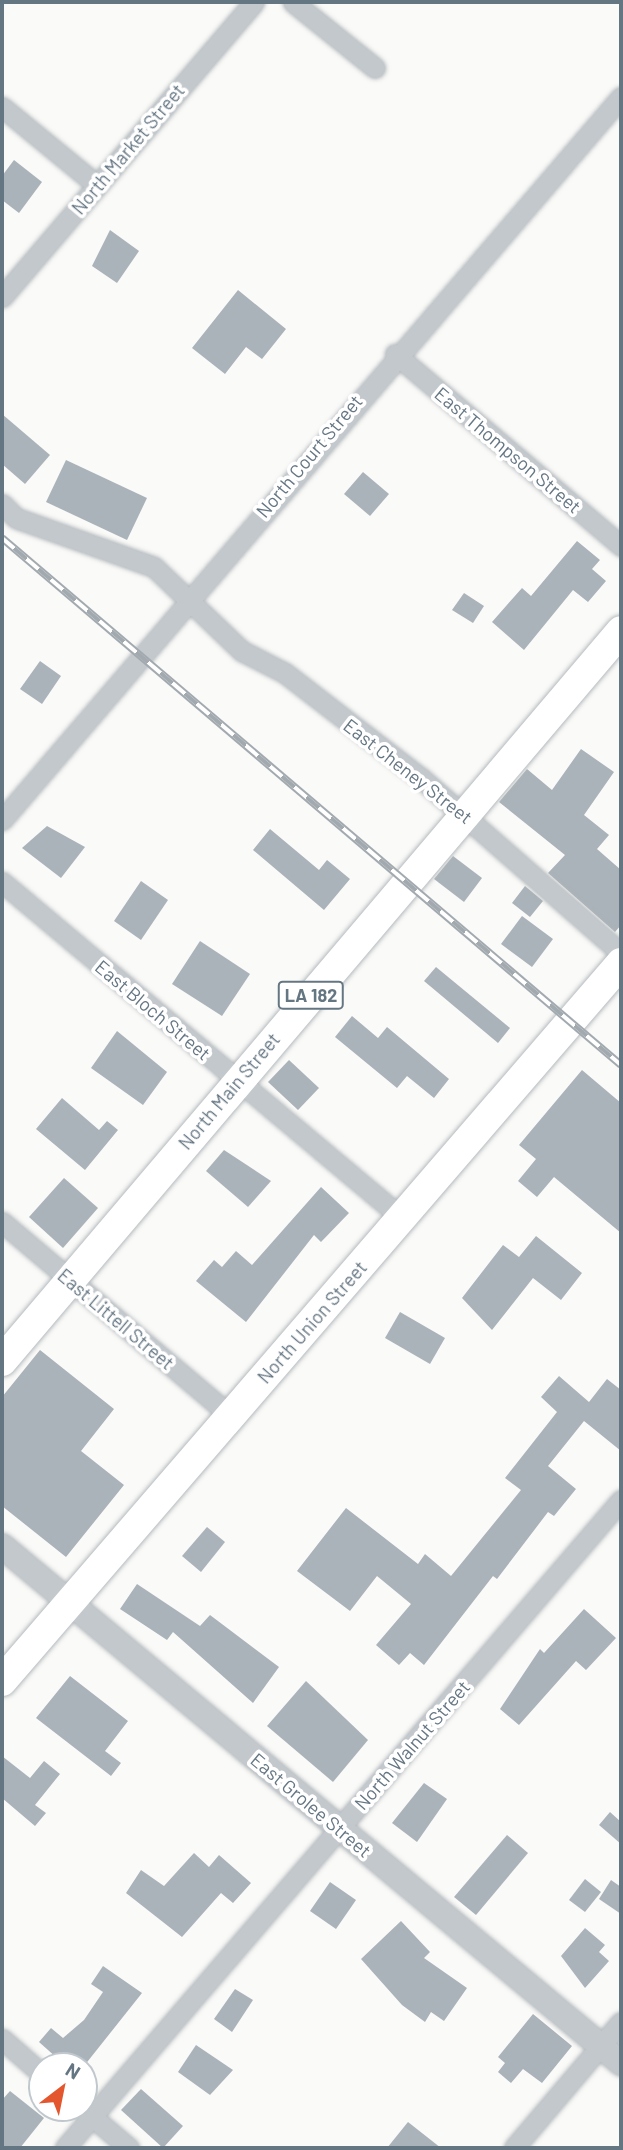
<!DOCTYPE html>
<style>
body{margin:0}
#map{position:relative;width:623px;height:2150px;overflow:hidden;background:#fafaf8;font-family:Barlow,sans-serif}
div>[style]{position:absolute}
.building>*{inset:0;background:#aab3b9}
.roads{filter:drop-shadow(0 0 2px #b5babe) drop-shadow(0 0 2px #b5babe)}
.minor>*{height:19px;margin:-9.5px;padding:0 9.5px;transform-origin:9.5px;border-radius:9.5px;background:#c3c8cc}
.tertiary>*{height:24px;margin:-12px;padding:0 12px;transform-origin:12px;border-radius:12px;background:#c3c8cc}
.primary>*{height:30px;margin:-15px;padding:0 15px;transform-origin:15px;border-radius:15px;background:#fff}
.rail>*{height:8px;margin-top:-4px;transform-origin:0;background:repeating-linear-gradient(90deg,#fff 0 16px,#a2aab0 0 32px);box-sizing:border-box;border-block:2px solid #a2aab0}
span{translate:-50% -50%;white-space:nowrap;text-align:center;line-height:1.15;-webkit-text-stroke:7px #fff;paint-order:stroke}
.shield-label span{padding:2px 5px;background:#fff;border:2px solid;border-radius:5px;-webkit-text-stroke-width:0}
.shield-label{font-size:18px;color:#657683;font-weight:700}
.street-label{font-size:19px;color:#657683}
.frame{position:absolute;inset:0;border:4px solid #657683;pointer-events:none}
.north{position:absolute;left:28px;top:2052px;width:70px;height:70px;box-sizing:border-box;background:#fff;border:2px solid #c1c8cd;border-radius:50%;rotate:32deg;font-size:19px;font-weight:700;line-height:28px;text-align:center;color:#657683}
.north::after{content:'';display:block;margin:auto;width:24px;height:32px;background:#e4572e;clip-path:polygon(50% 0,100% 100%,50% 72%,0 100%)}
</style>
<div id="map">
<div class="building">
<div style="clip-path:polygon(14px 160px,42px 182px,19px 213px,2px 200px,2px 176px)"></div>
<div style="clip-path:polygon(110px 230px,139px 251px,117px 283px,92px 266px)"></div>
<div style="clip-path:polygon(238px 290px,286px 329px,262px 359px,246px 347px,225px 374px,192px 348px)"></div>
<div style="clip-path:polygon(2px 414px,50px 455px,25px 484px,2px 464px)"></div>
<div style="clip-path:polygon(66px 460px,147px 498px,127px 540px,46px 502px)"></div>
<div style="clip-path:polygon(363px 472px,389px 494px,370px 516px,344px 494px)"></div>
<div style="clip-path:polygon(577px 541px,600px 560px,592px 569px,606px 581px,588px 602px,573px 590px,524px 650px,492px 622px,522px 588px,531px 596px)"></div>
<div style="clip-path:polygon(464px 593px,484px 606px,473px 623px,452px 610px)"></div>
<div style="clip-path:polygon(40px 661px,61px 676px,42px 704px,20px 689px)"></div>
<div style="clip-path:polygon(581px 749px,614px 772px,584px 815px,609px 835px,597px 849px,621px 870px,621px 925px,615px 932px,548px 873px,565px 855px,499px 802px,527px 769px,552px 790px)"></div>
<div style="clip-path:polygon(47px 826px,85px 847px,61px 878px,22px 848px)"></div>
<div style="clip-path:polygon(270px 829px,319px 870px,327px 860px,350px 879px,324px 910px,253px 850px)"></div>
<div style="clip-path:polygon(453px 856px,482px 878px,464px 902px,434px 879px)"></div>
<div style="clip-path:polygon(141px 881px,168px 900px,141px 940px,114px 921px)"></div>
<div style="clip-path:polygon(525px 886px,543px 901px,530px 917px,512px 903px)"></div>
<div style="clip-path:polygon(522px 916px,553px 939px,532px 967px,501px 944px)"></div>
<div style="clip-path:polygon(200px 941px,250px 974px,222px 1016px,172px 984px)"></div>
<div style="clip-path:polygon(436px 967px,510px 1028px,498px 1043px,424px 981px)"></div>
<div style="clip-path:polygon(352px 1016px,378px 1038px,387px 1027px,449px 1079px,434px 1098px,407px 1076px,397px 1088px,335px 1037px)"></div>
<div style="clip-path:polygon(117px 1031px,167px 1072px,143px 1105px,91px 1068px)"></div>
<div style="clip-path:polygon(289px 1060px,319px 1088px,298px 1110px,268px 1082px)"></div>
<div style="clip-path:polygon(582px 1070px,621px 1103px,621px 1233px,554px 1177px,537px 1197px,518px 1181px,536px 1159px,519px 1145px)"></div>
<div style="clip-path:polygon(62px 1098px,99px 1130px,107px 1121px,118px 1130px,85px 1170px,36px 1129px)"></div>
<div style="clip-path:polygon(224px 1150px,271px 1181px,248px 1207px,206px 1171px)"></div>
<div style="clip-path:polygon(64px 1178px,98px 1208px,63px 1248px,29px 1217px)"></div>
<div style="clip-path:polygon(321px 1187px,349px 1213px,321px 1242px,314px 1235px,246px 1322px,196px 1281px,214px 1260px,222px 1267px,236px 1251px,252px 1265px)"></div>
<div style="clip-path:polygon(536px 1236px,582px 1273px,561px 1300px,533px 1278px,492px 1330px,462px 1298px,503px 1245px,519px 1257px)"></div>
<div style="clip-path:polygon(400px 1312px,445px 1338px,430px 1364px,385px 1338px)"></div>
<div style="clip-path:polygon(40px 1350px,114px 1409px,81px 1451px,124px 1485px,66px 1557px,2px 1506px,2px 1397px)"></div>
<div style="clip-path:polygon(559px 1376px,589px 1402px,607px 1379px,621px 1390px,621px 1451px,584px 1421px,548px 1466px,576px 1489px,554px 1516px,548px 1512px,497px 1579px,493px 1576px,424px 1665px,410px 1653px,399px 1665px,376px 1645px,411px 1604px,377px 1576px,350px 1611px,297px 1571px,346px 1508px,418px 1564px,425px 1554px,451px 1576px,521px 1490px,505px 1478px,557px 1412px,541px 1397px)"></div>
<div style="clip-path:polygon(207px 1527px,225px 1542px,201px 1572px,182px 1556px)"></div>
<div style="clip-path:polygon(137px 1584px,200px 1626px,210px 1615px,279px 1667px,253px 1703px,173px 1632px,167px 1640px,120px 1609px)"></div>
<div style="clip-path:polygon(584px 1609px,616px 1638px,586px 1670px,576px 1661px,519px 1725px,500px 1709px,540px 1649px,544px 1653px)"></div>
<div style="clip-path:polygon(70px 1676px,128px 1721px,105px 1751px,121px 1763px,111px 1776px,36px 1718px)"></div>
<div style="clip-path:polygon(306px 1681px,368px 1740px,333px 1782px,267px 1726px)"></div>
<div style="clip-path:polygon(2px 1756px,30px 1778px,44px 1761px,60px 1774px,35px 1805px,46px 1813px,35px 1826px,2px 1798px)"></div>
<div style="clip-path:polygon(424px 1783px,447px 1799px,417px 1842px,392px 1823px)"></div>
<div style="clip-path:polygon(610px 1812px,621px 1822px,621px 1844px,599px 1825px)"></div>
<div style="clip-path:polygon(507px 1835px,528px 1853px,476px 1915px,454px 1897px)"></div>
<div style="clip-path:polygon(194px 1853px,209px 1867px,219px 1855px,251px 1883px,233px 1903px,221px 1893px,182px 1937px,126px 1893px,141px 1870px,164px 1886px)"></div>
<div style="clip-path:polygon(585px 1879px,601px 1892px,585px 1912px,569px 1900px)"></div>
<div style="clip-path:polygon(611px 1880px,621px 1887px,621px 1914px,599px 1899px)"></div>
<div style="clip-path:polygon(330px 1882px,356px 1900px,336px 1929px,310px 1911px)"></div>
<div style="clip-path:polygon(401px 1921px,430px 1952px,424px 1958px,467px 1988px,444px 2021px,431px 2012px,425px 2022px,402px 2005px,361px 1959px)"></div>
<div style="clip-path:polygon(585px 1928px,605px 1945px,599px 1952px,609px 1961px,585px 1988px,561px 1956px)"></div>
<div style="clip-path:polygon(103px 1966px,142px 1993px,84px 2066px,66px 2066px,39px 2042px,51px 2028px,63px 2038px,84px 2020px,103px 1992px,91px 1984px)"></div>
<div style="clip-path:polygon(235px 1989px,253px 2000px,232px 2032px,214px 2019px)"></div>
<div style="clip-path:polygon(533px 2014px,572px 2046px,542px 2083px,523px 2069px,511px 2083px,498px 2072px,505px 2063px,498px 2057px)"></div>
<div style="clip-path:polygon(196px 2045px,233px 2070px,210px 2095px,178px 2072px)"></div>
<div style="clip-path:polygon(141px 2089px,183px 2126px,163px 2148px,121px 2110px)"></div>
<div style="clip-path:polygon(10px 2091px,44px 2118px,20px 2148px,2px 2148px,2px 2100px)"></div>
<div style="clip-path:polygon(408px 2122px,441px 2148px,387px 2148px)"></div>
</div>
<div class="roads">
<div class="minor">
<div style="left:293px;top:2px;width:105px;rotate:38.8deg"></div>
<div style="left:2px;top:107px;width:123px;rotate:39.4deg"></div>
<div style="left:2px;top:297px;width:388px;rotate:-49.5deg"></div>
<div style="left:395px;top:354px;width:297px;rotate:40.3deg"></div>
<div style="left:2px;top:504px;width:20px;rotate:45deg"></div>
<div style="left:16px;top:518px;width:146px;rotate:19.5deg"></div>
<div style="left:154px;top:567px;width:122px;rotate:43.7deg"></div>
<div style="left:242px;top:651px;width:48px;rotate:27.1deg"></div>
<div style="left:285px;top:673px;width:172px;rotate:37.7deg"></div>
<div style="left:421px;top:778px;width:266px;rotate:41.2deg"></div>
<div style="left:2px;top:820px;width:952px;rotate:-49.43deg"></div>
<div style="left:2px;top:882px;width:522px;rotate:40.03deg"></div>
<div style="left:2px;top:1222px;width:300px;rotate:40.3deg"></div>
<div style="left:2px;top:2039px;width:53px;rotate:41.2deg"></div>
<div style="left:82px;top:2108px;width:62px;rotate:40.4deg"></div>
<div style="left:65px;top:2148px;width:854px;rotate:-49.37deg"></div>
<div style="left:514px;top:2148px;width:165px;rotate:-49.7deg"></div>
</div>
<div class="tertiary">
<div style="left:2px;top:1546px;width:807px;rotate:39.87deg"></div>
</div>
<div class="primary">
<div style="left:2px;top:1361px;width:957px;rotate:-49.7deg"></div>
<div style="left:2px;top:1681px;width:948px;rotate:-49.23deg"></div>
</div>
</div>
<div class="rail">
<div style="left:2px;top:538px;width:813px;rotate:40.41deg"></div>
</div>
<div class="shield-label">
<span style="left:311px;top:995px">LA 182</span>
</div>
<div class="street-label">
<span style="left:128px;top:149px;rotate:-50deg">North Market Street</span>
<span style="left:508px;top:450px;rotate:40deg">East Thompson Street</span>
<span style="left:309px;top:456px;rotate:-50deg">North Court Street</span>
<span style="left:408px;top:771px;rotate:38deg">East Cheney Street</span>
<span style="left:153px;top:1010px;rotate:40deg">East Bloch Street</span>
<span style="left:229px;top:1091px;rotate:-50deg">North Main Street</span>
<span style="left:116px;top:1319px;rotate:40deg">East Littell Street</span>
<span style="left:312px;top:1322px;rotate:-49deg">North Union Street</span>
<span style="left:412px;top:1745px;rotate:-49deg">North Walnut Street</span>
<span style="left:311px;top:1805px;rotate:40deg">East Grolee Street</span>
</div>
<div class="frame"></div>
<div class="north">N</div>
</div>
